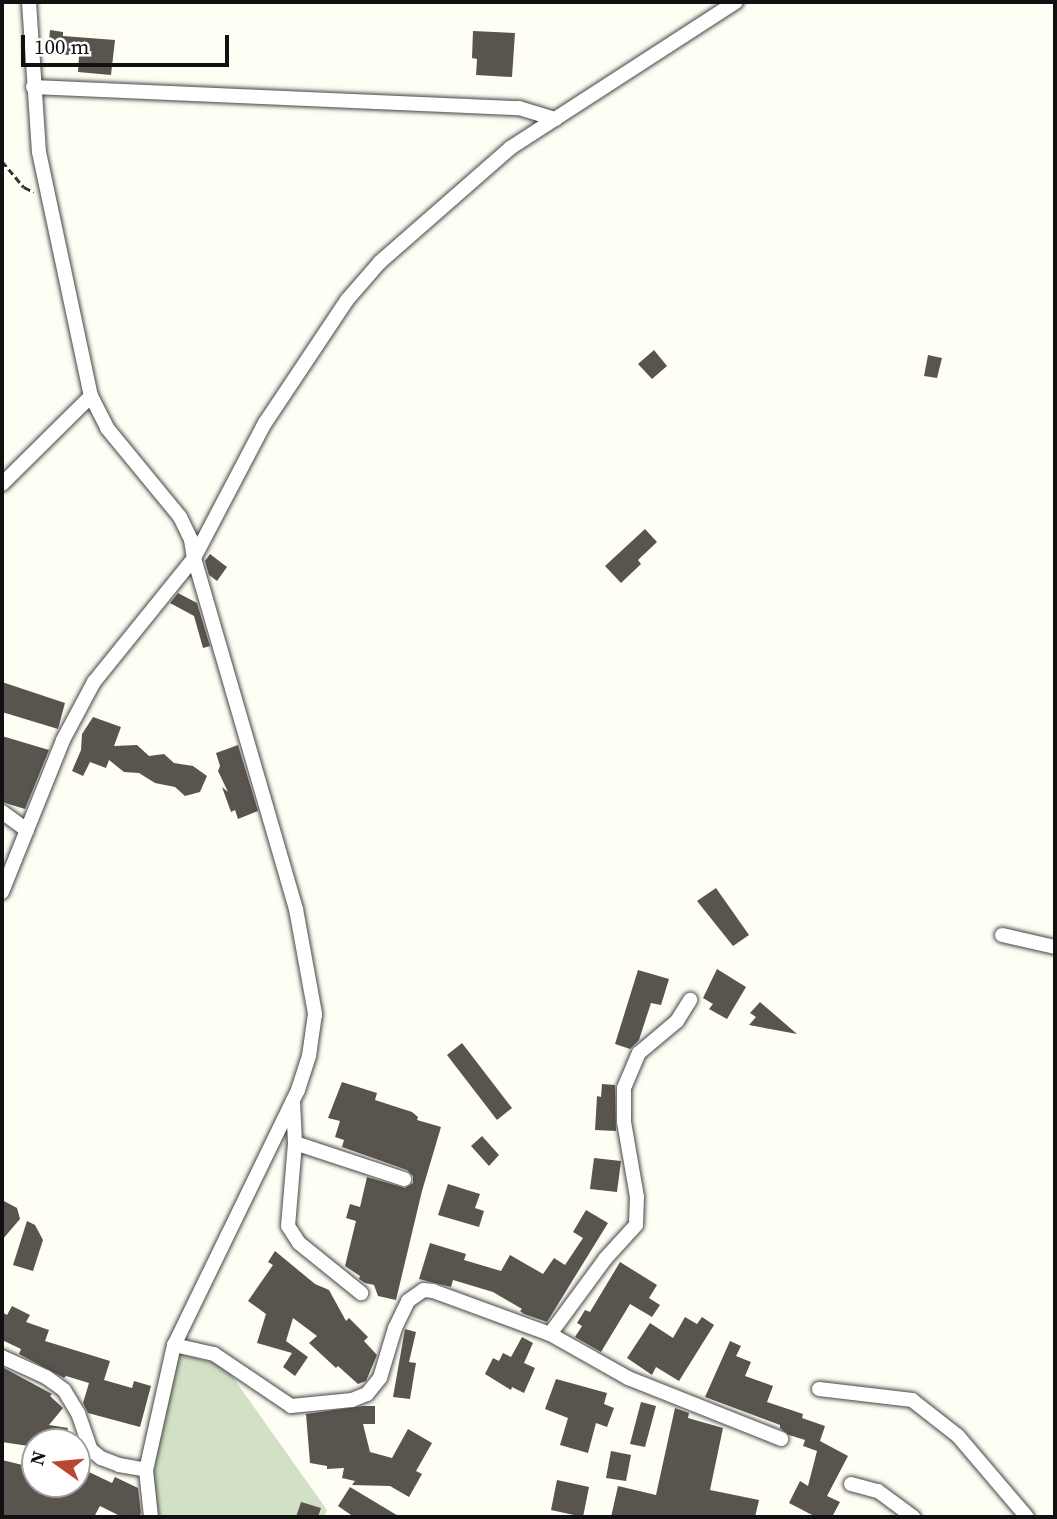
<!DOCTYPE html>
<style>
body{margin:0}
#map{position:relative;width:1057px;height:1519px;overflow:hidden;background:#fefef5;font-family:"Source Serif 4",serif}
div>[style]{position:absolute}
.cemetery>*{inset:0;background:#d2e1c6}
.building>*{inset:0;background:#59544e}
.path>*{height:2.5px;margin-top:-1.25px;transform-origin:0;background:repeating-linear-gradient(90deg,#333 0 7px,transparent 0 10.5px)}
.roads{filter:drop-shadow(0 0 2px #444) drop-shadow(0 0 2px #444)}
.minor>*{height:14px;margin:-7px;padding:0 7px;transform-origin:7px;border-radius:7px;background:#fff}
span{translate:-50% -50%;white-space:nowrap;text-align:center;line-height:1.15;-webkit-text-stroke:7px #fff;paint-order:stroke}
.frame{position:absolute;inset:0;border:4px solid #111;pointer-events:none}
.north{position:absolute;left:21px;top:1428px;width:70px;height:70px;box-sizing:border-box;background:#fff;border:2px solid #a0a0a0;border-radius:50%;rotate:285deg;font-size:19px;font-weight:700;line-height:28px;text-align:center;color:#111}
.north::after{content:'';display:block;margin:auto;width:24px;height:32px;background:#b94831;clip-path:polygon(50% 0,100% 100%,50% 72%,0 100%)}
.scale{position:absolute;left:21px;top:35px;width:208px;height:32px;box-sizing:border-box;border:4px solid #111;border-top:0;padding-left:9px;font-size:21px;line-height:24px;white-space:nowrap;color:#111;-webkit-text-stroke:5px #fff;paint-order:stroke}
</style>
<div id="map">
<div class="cemetery">
<div style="clip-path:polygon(178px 1353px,225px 1366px,327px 1510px,324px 1517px,159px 1517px,152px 1473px)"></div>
</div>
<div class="building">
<div style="clip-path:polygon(50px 30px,63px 32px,63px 36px,115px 40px,111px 75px,78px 72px,79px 56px,48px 53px)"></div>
<div style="clip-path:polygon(473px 31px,515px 33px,512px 77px,476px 75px,477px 59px,472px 58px)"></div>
<div style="clip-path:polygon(654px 350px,667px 366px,652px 379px,638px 364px)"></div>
<div style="clip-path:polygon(928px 355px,942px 358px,937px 378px,924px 376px)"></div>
<div style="clip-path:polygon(645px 529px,657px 542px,638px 560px,641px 564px,621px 583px,605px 566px)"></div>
<div style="clip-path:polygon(210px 554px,227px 567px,217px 581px,209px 575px,205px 561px)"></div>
<div style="clip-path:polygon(178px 593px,197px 603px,210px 646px,203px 648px,194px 616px,170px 603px)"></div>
<div style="clip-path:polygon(2px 682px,65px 703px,58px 729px,2px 712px)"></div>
<div style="clip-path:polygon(93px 717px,121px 727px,114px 746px,137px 745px,149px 756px,164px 754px,174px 763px,193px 766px,207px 776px,200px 792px,185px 796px,175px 787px,155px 783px,139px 773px,124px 772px,109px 760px,106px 768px,90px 762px,83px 776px,72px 771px,81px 750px,82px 734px)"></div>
<div style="clip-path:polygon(2px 736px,49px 750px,25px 809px,2px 802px)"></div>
<div style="clip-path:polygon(238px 745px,258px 811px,238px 819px,235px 810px,231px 812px,222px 787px,228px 792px,218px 771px,220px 766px,216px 753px)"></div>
<div style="clip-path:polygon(716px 888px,749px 935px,733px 946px,697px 901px)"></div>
<div style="clip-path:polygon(717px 969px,746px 987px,727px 1019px,709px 1009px,713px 1004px,703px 998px)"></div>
<div style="clip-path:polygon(638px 970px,669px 979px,661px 1005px,651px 1003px,639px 1040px,630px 1049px,615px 1044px)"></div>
<div style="clip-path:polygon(760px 1002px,797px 1034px,749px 1025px,756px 1017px,750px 1013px)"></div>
<div style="clip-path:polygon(462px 1043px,512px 1108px,497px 1120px,447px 1055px)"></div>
<div style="clip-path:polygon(342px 1082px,377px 1093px,375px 1100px,412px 1112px,418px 1117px,417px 1120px,441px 1127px,422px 1191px,396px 1300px,378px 1296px,374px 1285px,365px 1283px,359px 1279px,360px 1276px,345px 1266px,356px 1221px,346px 1218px,350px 1204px,360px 1207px,367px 1177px,405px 1188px,413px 1183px,413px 1176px,407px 1170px,342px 1147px,344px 1140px,335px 1137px,340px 1121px,328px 1118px)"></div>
<div style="clip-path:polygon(602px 1084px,615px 1085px,616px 1131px,595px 1130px,597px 1096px,601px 1097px)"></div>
<div style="clip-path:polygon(482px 1136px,499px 1155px,489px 1166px,471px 1146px)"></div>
<div style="clip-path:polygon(594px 1158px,621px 1161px,617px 1192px,590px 1189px)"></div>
<div style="clip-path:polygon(448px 1184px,480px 1194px,475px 1208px,484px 1211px,479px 1227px,438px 1215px)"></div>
<div style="clip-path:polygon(2px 1200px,17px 1208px,20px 1219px,2px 1240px)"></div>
<div style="clip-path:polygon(586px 1210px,608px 1223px,547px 1322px,524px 1314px,520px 1311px,522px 1309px,493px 1292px,453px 1280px,451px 1287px,419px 1279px,430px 1243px,466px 1254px,464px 1260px,501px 1271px,510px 1255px,543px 1274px,554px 1258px,565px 1265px,583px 1238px,573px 1232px)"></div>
<div style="clip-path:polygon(27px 1221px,35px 1225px,43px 1240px,33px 1271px,13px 1265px)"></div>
<div style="clip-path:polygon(275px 1251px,315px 1284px,329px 1290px,346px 1321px,349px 1318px,368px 1337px,364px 1341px,377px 1355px,366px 1381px,358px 1384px,338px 1366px,336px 1368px,309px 1343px,317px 1336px,293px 1318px,286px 1341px,308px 1357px,295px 1376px,283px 1367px,292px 1353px,257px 1343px,266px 1314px,248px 1301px,273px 1265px,268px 1262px)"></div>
<div style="clip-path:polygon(620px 1262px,657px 1285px,649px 1298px,660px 1305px,652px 1317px,630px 1304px,601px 1352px,575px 1337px,582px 1326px,577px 1323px,585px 1310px,590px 1312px)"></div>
<div style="clip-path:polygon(12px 1306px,30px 1315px,26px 1322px,49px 1330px,45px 1341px,110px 1361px,104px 1380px,132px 1388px,134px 1381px,151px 1386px,140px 1427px,88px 1413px,83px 1403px,89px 1383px,66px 1376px,64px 1378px,19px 1354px,21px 1349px,2px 1340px,2px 1312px,7px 1315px)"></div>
<div style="clip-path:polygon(685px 1317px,697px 1324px,702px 1317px,714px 1325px,679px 1381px,656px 1367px,652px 1375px,627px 1358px,650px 1323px,673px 1338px)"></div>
<div style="clip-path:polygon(405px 1329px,416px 1332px,409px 1362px,416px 1363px,410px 1399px,393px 1397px)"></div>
<div style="clip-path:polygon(522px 1337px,533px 1343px,524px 1363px,535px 1368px,524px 1393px,512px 1387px,511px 1390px,485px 1374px,493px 1358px,499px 1361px,503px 1353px,511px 1357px)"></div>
<div style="clip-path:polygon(730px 1341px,741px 1346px,736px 1356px,751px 1362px,745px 1376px,773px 1386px,767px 1402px,803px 1414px,802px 1418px,825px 1426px,820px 1441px,848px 1456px,827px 1496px,840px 1502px,832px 1517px,816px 1517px,789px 1503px,800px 1481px,808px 1486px,817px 1451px,803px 1446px,805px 1440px,789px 1435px,780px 1428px,780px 1425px,705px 1397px)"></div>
<div style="clip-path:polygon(2px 1367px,52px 1394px,50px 1396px,63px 1408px,49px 1425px,68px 1428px,65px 1442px,35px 1442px,35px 1447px,2px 1442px)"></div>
<div style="clip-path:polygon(556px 1379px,607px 1393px,604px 1404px,614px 1408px,607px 1427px,596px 1423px,588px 1453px,560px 1445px,568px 1418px,545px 1409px)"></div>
<div style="clip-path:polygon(641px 1402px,656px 1406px,645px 1447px,630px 1444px)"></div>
<div style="clip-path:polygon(363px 1406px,375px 1406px,375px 1424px,363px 1424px,370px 1452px,392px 1458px,408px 1429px,432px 1443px,416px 1471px,422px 1474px,409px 1497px,390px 1486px,352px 1485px,355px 1481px,342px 1478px,344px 1468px,327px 1469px,327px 1466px,310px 1463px,306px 1414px)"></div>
<div style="clip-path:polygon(675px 1408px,689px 1413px,688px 1418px,723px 1428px,710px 1490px,759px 1500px,755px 1517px,611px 1517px,618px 1486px,656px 1495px)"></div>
<div style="clip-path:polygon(611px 1451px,631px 1455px,626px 1481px,606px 1478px)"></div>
<div style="clip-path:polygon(2px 1460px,35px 1468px,35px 1484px,77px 1484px,77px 1473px,86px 1476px,89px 1472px,112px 1483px,115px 1477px,138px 1488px,141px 1513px,139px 1517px,122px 1517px,100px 1506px,94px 1517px,2px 1517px)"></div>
<div style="clip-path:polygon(557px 1480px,589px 1487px,583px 1517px,551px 1510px)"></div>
<div style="clip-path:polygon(350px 1487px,400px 1517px,354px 1517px,338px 1506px)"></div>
<div style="clip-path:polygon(301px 1502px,321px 1508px,318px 1517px,296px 1517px)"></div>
</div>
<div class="path">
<div style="left:2px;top:161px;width:34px;rotate:50deg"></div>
<div style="left:24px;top:187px;width:11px;rotate:27deg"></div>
</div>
<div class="roads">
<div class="minor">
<div style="left:29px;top:2px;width:150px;rotate:86.2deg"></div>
<div style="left:39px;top:152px;width:249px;rotate:78deg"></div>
<div style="left:91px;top:396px;width:36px;rotate:63deg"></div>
<div style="left:107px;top:428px;width:115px;rotate:50.6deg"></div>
<div style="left:180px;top:517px;width:25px;rotate:64deg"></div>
<div style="left:191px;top:540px;width:18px;rotate:81deg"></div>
<div style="left:194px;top:558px;width:366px;rotate:73.8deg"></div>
<div style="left:296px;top:909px;width:107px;rotate:79.7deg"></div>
<div style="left:315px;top:1014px;width:42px;rotate:98.1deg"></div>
<div style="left:309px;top:1056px;width:36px;rotate:108deg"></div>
<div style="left:298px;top:1090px;width:284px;rotate:115.9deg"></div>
<div style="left:174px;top:1345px;width:128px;rotate:102.6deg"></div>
<div style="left:146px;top:1470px;width:47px;rotate:83.9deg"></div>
<div style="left:33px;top:87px;width:486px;rotate:2.5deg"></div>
<div style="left:519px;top:108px;width:38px;rotate:17deg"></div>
<div style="left:2px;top:484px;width:125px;rotate:-44.7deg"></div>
<div style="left:2px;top:812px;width:31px;rotate:36deg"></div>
<div style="left:2px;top:892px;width:164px;rotate:-68.1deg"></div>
<div style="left:63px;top:740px;width:66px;rotate:-61.9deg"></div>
<div style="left:94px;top:682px;width:159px;rotate:-51.1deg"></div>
<div style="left:194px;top:558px;width:153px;rotate:-62.3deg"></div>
<div style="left:265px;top:423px;width:148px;rotate:-56.3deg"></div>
<div style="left:347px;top:300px;width:50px;rotate:-49deg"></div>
<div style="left:380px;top:262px;width:173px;rotate:-41.2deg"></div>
<div style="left:510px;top:148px;width:269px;rotate:-32.9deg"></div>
<div style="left:1002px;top:935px;width:54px;rotate:12.8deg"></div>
<div style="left:293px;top:1101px;width:42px;rotate:87.3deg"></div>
<div style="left:295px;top:1143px;width:83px;rotate:94.8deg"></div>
<div style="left:288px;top:1226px;width:20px;rotate:57deg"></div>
<div style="left:299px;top:1243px;width:80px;rotate:38.9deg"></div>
<div style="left:295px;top:1143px;width:115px;rotate:18.3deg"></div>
<div style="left:550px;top:1334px;width:93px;rotate:-53.7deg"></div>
<div style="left:605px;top:1259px;width:46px;rotate:-47.6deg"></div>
<div style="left:636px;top:1225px;width:28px;rotate:-88deg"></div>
<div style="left:637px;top:1197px;width:76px;rotate:-99.8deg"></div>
<div style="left:624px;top:1122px;width:34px;rotate:-90deg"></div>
<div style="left:624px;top:1088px;width:38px;rotate:-67deg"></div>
<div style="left:639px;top:1053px;width:50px;rotate:-40.1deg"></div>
<div style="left:677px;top:1021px;width:25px;rotate:-58deg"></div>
<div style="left:174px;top:1345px;width:41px;rotate:12.7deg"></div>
<div style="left:214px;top:1354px;width:93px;rotate:34deg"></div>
<div style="left:291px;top:1406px;width:61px;rotate:-5.6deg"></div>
<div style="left:352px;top:1400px;width:16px;rotate:-22deg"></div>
<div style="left:367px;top:1394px;width:21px;rotate:-51deg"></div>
<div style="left:380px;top:1378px;width:52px;rotate:-73.3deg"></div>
<div style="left:395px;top:1328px;width:30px;rotate:-64deg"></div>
<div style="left:408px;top:1301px;width:19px;rotate:-35deg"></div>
<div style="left:424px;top:1290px;width:9px;rotate:6deg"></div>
<div style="left:433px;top:1291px;width:125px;rotate:20.2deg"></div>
<div style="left:550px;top:1334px;width:90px;rotate:29.4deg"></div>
<div style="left:628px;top:1378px;width:165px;rotate:21.7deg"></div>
<div style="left:2px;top:1357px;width:48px;rotate:24.4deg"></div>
<div style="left:46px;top:1377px;width:22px;rotate:36deg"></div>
<div style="left:64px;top:1390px;width:27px;rotate:59deg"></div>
<div style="left:78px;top:1413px;width:39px;rotate:71deg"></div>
<div style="left:91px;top:1450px;width:13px;rotate:39deg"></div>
<div style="left:101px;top:1458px;width:19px;rotate:21deg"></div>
<div style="left:119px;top:1465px;width:27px;rotate:10deg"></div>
<div style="left:819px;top:1389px;width:94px;rotate:6.7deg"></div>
<div style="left:912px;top:1400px;width:58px;rotate:38deg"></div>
<div style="left:958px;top:1436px;width:106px;rotate:49.6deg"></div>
<div style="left:851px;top:1484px;width:28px;rotate:15deg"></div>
<div style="left:878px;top:1491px;width:44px;rotate:36.6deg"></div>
</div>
</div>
<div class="frame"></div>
<div class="north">N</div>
<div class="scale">100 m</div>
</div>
